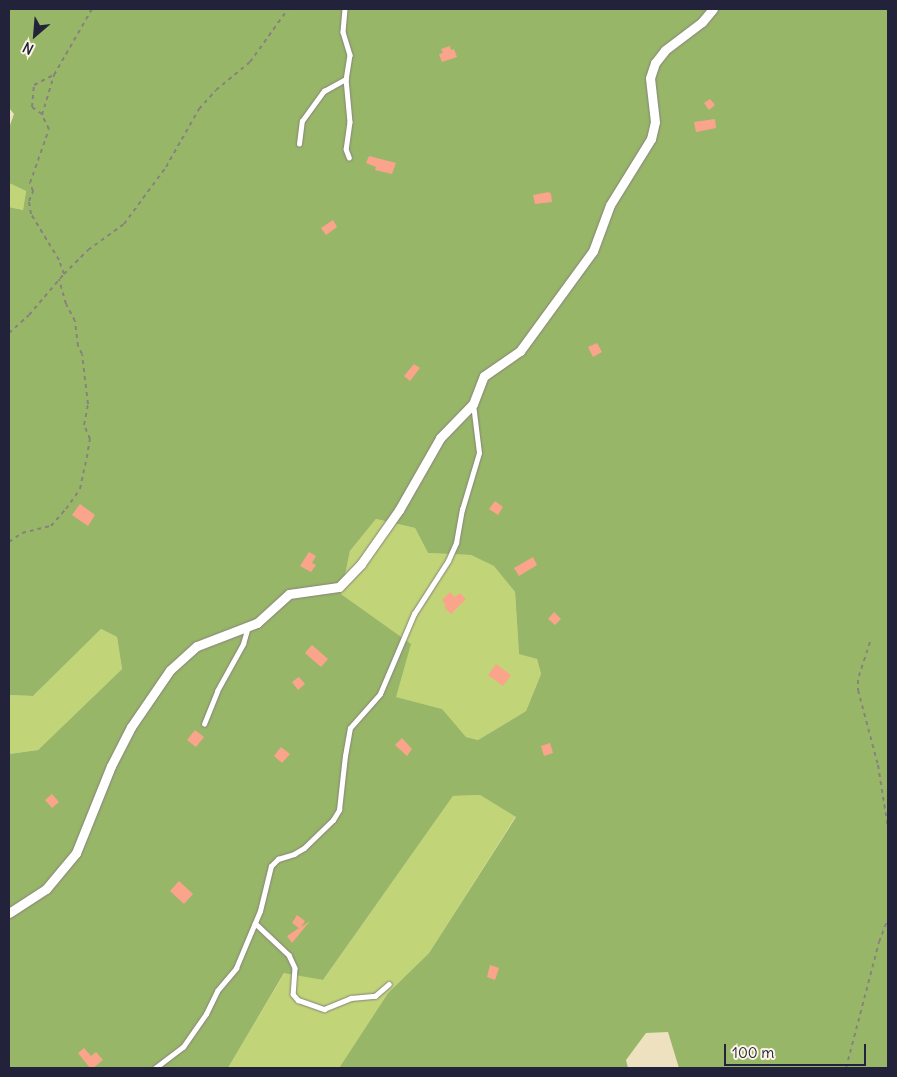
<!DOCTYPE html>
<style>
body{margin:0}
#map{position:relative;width:897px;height:1077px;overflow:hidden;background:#eee1bf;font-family:Delius,sans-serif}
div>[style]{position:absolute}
.green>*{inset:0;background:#c1d578}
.forest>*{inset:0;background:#98b668}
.building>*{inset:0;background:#faa58b}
.path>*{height:2px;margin-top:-1px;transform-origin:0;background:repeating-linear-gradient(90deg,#88827d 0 4px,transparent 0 8px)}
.roads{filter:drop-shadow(0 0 1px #88827d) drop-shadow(0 0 1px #88827d)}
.service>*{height:4.5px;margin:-2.25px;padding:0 2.25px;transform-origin:2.25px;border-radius:2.25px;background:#fff}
.minor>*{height:9px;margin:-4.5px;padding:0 4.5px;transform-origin:4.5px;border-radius:4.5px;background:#fff}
span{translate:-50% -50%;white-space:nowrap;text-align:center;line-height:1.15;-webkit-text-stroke:4px #fcf5e5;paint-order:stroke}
.frame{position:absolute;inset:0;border:10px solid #22223b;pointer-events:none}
.north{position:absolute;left:10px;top:10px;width:50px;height:50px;-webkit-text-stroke:4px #fcf5e5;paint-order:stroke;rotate:207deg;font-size:14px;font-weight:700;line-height:20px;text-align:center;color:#22223b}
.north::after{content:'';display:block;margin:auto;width:18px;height:22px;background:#22223b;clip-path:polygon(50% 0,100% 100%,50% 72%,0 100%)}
.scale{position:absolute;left:724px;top:1044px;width:142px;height:22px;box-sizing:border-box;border:2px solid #22223b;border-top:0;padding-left:6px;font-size:15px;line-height:18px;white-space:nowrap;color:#22223b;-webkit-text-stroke:4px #fcf5e5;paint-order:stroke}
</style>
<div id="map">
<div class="green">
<div style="clip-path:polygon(9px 183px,26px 191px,23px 210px,9px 207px)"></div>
<div style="clip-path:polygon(376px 519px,415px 528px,428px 553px,471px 555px,495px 566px,515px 592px,519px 653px,537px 659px,541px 674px,526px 711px,478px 740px,466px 737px,441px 709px,395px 697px,410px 644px,341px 594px,350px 551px)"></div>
<div style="clip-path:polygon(101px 629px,117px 637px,122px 669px,38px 750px,9px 754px,9px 695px,33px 696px)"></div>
<div style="clip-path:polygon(480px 795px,516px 816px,429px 953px,388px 993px,339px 1068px,228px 1068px,285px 972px,323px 980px,453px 796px)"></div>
</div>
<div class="forest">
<div style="clip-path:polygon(evenodd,9px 9px,888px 9px,888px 1068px,679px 1068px,668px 1032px,646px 1033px,626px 1060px,628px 1068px,339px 1068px,388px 993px,429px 953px,516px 817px,480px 795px,453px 796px,323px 980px,284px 973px,228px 1068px,9px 1068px,9px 754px,38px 750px,122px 669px,117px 637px,101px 629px,33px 696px,9px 695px,9px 207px,23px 210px,26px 191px,9px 183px,9px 128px,14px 114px,9px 108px,9px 9px,376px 519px,415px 528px,428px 553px,471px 555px,494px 566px,515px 592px,519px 654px,537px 659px,541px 674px,526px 711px,478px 740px,466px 737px,442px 709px,396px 697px,411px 644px,341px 594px,350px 551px,376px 519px)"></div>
</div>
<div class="building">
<div style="clip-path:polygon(450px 46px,451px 50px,454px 49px,457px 57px,442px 62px,439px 54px,443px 53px,441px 49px)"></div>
<div style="clip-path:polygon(710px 99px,715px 105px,709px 110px,704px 103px)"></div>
<div style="clip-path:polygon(715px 119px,716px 128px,696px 132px,694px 122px)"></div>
<div style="clip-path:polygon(369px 156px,396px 163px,392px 174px,375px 170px,376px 167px,366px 163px)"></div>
<div style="clip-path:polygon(549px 192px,551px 194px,552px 202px,535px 204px,533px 195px)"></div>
<div style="clip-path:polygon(333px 220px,337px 227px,326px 235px,321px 228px)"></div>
<div style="clip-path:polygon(597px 343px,602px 352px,593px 357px,588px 347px)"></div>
<div style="clip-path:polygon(414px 364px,420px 368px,410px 381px,404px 376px)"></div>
<div style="clip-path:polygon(495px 501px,503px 507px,498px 515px,489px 509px)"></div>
<div style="clip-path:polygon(80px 504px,95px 515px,88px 526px,72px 515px)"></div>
<div style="clip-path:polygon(309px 552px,316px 556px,312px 563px,316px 565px,311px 572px,300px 566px)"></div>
<div style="clip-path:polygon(533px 557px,537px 565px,519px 576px,514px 568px)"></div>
<div style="clip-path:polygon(450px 592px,455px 597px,460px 593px,466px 599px,451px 614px,444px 607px,446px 605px,442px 600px)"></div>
<div style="clip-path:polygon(554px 612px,561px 619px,555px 625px,548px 619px)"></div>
<div style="clip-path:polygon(312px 645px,328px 659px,321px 667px,305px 653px)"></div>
<div style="clip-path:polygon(496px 664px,511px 675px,503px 686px,488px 675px)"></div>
<div style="clip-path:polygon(299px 677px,305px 684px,298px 690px,292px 682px)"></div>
<div style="clip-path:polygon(195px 730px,204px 737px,196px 747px,187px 740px)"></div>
<div style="clip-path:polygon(402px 738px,412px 749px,407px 756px,395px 745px)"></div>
<div style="clip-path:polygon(550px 743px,553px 753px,544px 756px,541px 746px)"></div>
<div style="clip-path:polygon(281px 747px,290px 754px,282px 763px,274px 756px)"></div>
<div style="clip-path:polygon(52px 794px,59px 802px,52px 808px,45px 800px)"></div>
<div style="clip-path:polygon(179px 881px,193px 894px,184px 904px,170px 891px)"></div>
<div style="clip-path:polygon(297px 915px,305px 921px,301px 927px,310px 921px,292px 943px,287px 936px,299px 928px,292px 923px)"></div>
<div style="clip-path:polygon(490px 965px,499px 968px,495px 980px,487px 977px)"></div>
<div style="clip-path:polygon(84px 1048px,91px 1056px,96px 1052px,103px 1060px,93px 1068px,90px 1068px,78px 1053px)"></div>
</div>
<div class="path">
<div style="left:42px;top:114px;width:12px;rotate:-145deg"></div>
<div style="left:32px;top:107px;width:22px;rotate:-85deg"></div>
<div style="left:34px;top:85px;width:22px;rotate:-27deg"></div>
<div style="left:64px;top:274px;width:15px;rotate:-110deg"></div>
<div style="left:59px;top:260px;width:54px;rotate:-121.3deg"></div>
<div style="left:31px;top:214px;width:13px;rotate:-99deg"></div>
<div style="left:29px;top:201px;width:11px;rotate:-68deg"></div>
<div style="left:33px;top:191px;width:9px;rotate:-111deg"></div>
<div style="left:30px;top:183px;width:57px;rotate:-70.6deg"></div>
<div style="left:49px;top:129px;width:16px;rotate:-117deg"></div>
<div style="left:42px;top:115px;width:42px;rotate:-73.3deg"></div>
<div style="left:54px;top:75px;width:76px;rotate:-60.1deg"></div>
<div style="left:9px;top:333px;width:27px;rotate:-42deg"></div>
<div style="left:29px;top:315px;width:54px;rotate:-49.5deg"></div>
<div style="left:64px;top:274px;width:34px;rotate:-45deg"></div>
<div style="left:88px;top:250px;width:44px;rotate:-35.8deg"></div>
<div style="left:124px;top:224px;width:71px;rotate:-53.6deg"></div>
<div style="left:166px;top:167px;width:67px;rotate:-60.4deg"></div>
<div style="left:199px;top:109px;width:25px;rotate:-48deg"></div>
<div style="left:216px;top:90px;width:44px;rotate:-39.5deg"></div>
<div style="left:250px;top:62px;width:65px;rotate:-54.4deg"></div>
<div style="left:9px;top:542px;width:16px;rotate:-35deg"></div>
<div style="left:22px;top:533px;width:30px;rotate:-14deg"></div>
<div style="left:51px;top:526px;width:23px;rotate:-49deg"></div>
<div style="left:66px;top:509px;width:24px;rotate:-55deg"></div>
<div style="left:80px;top:489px;width:40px;rotate:-78deg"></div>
<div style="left:88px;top:450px;width:11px;rotate:-80deg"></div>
<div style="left:90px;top:439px;width:15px;rotate:-113deg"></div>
<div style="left:84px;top:425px;width:21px;rotate:-79deg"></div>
<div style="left:88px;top:404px;width:50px;rotate:-96.8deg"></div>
<div style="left:82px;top:354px;width:9px;rotate:-117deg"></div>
<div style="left:78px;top:346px;width:25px;rotate:-97deg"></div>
<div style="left:75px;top:321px;width:19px;rotate:-118deg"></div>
<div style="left:66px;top:304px;width:26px;rotate:-106deg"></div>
<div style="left:870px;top:642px;width:40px;rotate:108deg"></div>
<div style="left:858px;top:680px;width:10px;rotate:90deg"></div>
<div style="left:858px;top:690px;width:78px;rotate:75.1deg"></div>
<div style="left:878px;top:765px;width:64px;rotate:81deg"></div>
<div style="left:846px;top:1068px;width:130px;rotate:-75.3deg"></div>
<div style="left:879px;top:942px;width:26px;rotate:-69deg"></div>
</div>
<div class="roads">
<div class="service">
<div style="left:345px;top:9px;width:23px;rotate:95deg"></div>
<div style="left:343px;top:32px;width:24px;rotate:73deg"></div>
<div style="left:350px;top:55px;width:24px;rotate:99deg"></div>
<div style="left:346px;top:79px;width:43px;rotate:84.7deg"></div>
<div style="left:350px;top:122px;width:27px;rotate:98deg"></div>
<div style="left:346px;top:149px;width:9px;rotate:69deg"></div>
<div style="left:299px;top:144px;width:23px;rotate:-83deg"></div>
<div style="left:302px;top:121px;width:37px;rotate:-54deg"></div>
<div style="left:324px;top:91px;width:25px;rotate:-29deg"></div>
<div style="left:204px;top:724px;width:35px;rotate:-68deg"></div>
<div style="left:217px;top:691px;width:54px;rotate:-61deg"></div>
<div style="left:243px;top:644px;width:18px;rotate:-74deg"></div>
<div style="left:255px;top:923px;width:47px;rotate:43.3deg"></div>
<div style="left:289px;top:955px;width:14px;rotate:65deg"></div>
<div style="left:295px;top:968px;width:26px;rotate:94deg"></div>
<div style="left:293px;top:994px;width:8px;rotate:50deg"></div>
<div style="left:298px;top:1000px;width:28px;rotate:19deg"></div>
<div style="left:324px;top:1009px;width:29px;rotate:-22deg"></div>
<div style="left:351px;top:998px;width:24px;rotate:-5deg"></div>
<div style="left:375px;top:996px;width:18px;rotate:-41deg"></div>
<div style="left:155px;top:1068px;width:35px;rotate:-37deg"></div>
<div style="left:183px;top:1047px;width:40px;rotate:-55.1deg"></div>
<div style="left:206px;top:1014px;width:25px;rotate:-64deg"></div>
<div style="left:217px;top:991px;width:30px;rotate:-50deg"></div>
<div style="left:236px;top:968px;width:62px;rotate:-67.2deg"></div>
<div style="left:260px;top:911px;width:46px;rotate:-76.3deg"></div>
<div style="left:271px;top:866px;width:10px;rotate:-45deg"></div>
<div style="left:278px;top:859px;width:17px;rotate:-17deg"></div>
<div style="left:294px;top:854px;width:12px;rotate:-31deg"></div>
<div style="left:304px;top:848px;width:40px;rotate:-44deg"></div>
<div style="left:333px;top:820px;width:12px;rotate:-59deg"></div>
<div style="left:339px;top:810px;width:54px;rotate:-83.7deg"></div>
<div style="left:345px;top:756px;width:28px;rotate:-80deg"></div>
<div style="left:350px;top:728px;width:45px;rotate:-48.6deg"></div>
<div style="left:380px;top:694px;width:87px;rotate:-67deg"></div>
<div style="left:414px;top:614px;width:63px;rotate:-57.3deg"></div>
<div style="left:448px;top:561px;width:20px;rotate:-66deg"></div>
<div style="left:456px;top:543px;width:34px;rotate:-80deg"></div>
<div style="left:462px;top:510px;width:59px;rotate:-73.4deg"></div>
<div style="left:479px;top:453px;width:49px;rotate:-97deg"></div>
</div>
<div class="minor">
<div style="left:9px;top:913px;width:44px;rotate:-33deg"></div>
<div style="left:46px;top:889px;width:47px;rotate:-50.2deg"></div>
<div style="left:76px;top:853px;width:94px;rotate:-68.1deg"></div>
<div style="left:111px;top:766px;width:44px;rotate:-62.9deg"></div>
<div style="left:131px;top:727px;width:69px;rotate:-55.6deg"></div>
<div style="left:170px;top:670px;width:36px;rotate:-42deg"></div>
<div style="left:197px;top:646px;width:64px;rotate:-21deg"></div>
<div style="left:257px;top:623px;width:43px;rotate:-42.2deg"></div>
<div style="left:289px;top:594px;width:50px;rotate:-8deg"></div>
<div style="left:339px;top:587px;width:32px;rotate:-46deg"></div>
<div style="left:361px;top:564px;width:66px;rotate:-54.9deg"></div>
<div style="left:399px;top:510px;width:83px;rotate:-60.3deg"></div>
<div style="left:440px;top:438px;width:47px;rotate:-45.9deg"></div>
<div style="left:473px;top:404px;width:30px;rotate:-69deg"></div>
<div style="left:484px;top:376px;width:44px;rotate:-34.8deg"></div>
<div style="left:520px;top:351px;width:124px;rotate:-53.9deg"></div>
<div style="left:593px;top:251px;width:49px;rotate:-69.7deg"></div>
<div style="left:610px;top:205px;width:78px;rotate:-58.2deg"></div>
<div style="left:651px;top:139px;width:17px;rotate:-77deg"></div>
<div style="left:655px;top:122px;width:44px;rotate:-96.5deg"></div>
<div style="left:650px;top:78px;width:16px;rotate:-72deg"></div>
<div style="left:655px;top:63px;width:16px;rotate:-52deg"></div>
<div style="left:665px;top:50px;width:46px;rotate:-37.1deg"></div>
<div style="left:702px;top:22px;width:17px;rotate:-50deg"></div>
</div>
</div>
<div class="frame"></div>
<div class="north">N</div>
<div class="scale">100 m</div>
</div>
